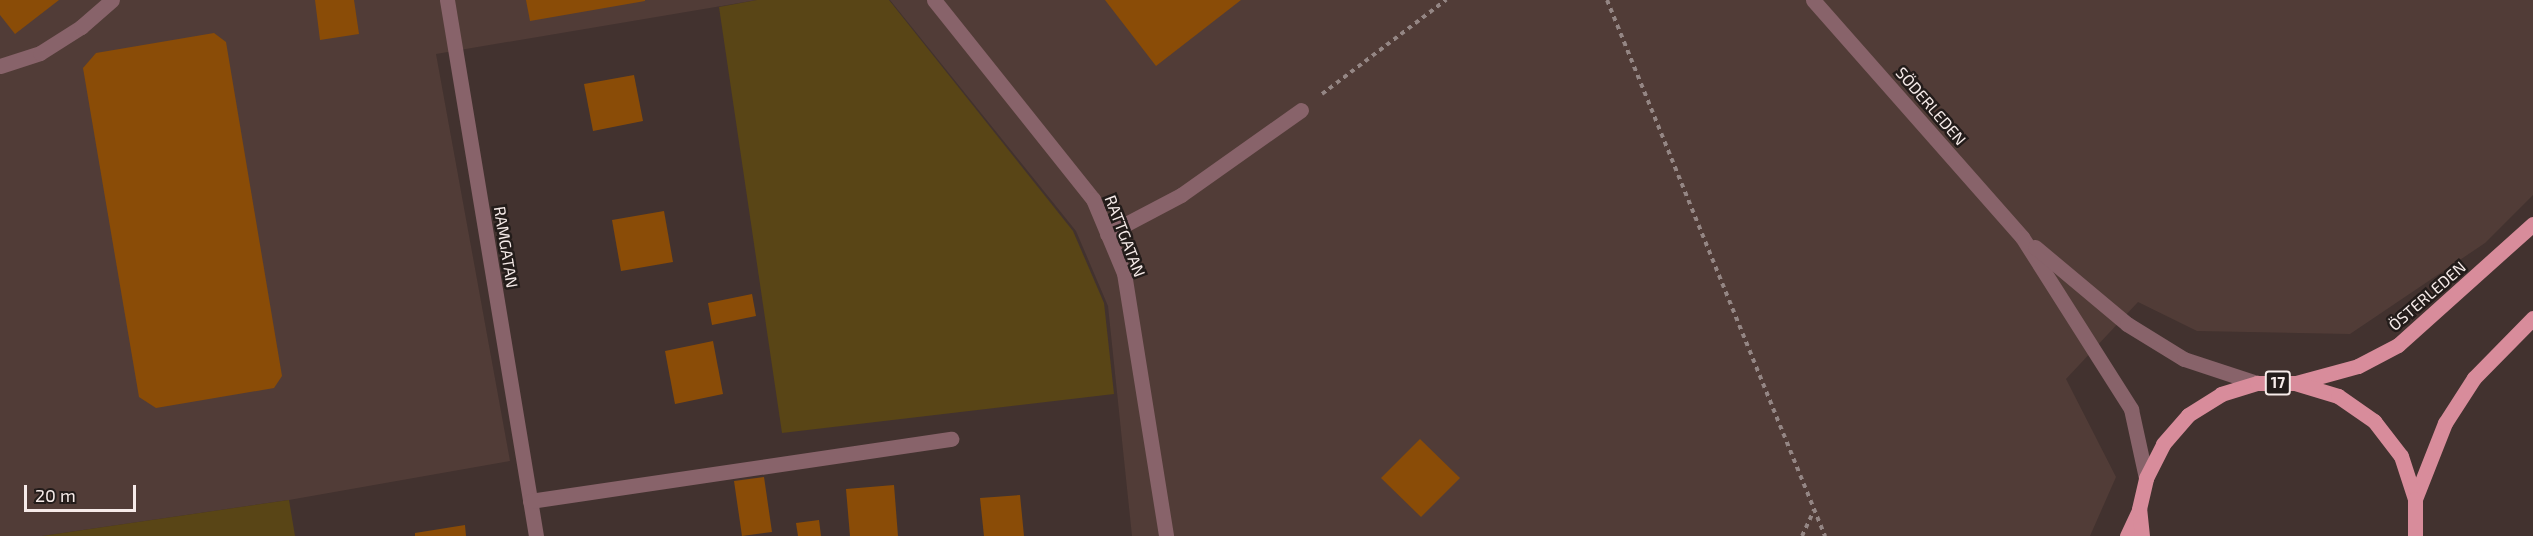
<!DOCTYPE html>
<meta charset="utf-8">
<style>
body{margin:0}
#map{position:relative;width:2533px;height:536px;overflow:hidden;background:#42322f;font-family:"Exo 2",sans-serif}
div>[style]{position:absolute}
.built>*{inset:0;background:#513c37}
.green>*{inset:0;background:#594516}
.building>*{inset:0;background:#8a4c07}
.path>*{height:4px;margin-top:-2px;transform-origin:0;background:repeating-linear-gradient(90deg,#948684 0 4.5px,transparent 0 9px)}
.service>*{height:15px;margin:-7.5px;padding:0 7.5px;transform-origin:7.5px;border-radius:7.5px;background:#88636a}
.minor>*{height:15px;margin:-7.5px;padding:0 7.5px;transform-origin:7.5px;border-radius:7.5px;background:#88636a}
.tertiary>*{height:15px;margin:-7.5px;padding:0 7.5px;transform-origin:7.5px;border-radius:7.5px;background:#88636a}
.primary>*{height:15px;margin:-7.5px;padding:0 7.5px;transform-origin:7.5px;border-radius:7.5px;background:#d88c9b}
span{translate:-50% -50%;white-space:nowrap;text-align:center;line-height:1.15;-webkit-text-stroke:5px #231c1a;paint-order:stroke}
.shield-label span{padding:2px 4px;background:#231c1a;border:2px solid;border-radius:4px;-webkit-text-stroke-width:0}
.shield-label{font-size:15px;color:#f6ebe9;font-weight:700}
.street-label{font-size:16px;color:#f6ebe9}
.scale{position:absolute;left:24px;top:485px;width:112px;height:27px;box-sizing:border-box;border:3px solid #f6ebe9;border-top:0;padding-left:8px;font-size:18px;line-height:21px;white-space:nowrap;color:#f6ebe9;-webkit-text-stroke:4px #231c1a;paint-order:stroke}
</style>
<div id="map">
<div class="built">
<div style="clip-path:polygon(0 0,757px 0,436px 54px,510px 461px,289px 500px,42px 536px,0 536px)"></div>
<div style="clip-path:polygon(890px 0,2533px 0,2533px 195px,2485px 243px,2350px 334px,2197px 331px,2138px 302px,2066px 379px,2116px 477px,2090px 536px,1132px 536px,1108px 306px,1076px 231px)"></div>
</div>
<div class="green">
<div style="clip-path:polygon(757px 0,889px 0,1073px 231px,1104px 303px,1114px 394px,782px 433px,719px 7px)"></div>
<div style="clip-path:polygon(289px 500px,295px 536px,42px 536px)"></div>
</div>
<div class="building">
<div style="clip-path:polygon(0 0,59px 0,15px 34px,0 15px)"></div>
<div style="clip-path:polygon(315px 0,354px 0,359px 34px,320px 40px)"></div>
<div style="clip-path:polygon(526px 0,645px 0,645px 1px,530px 21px)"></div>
<div style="clip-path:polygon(1105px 0,1241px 0,1156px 66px)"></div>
<div style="clip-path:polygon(214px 33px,226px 42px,282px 376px,274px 388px,156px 408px,139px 397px,83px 68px,96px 53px)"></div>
<div style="clip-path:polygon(634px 75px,643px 121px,593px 131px,584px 84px)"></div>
<div style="clip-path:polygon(664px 211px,673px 262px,621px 271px,612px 220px)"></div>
<div style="clip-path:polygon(752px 294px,756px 316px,712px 325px,708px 303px)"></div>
<div style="clip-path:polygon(713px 341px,723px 394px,675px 404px,665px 351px)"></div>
<div style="clip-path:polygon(1420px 439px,1460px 478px,1421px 517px,1381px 478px)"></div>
<div style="clip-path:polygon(764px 477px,772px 532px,742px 536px,734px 481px)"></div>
<div style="clip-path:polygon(894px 485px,898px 536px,850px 536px,846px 489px)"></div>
<div style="clip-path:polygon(1020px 495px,1024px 536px,984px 536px,980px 498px)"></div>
<div style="clip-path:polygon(819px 520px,821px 536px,798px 536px,796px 523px)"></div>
<div style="clip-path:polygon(465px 525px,466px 536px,415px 536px,415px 533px)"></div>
</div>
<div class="path">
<div style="left:1607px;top:0;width:579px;rotate:67.87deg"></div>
<div style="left:1322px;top:94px;width:156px;rotate:-37.2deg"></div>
<div style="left:1802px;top:536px;width:29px;rotate:-65deg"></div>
</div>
<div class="service">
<div style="left:0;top:66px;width:42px;rotate:-18deg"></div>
<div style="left:40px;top:53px;width:49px;rotate:-32.4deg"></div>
<div style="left:81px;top:27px;width:41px;rotate:-41.1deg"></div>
<div style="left:1107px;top:234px;width:84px;rotate:-27.8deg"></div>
<div style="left:1181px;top:195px;width:147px;rotate:-35.3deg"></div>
</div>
<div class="minor">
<div style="left:447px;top:0;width:543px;rotate:80.57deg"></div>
<div style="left:934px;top:0;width:255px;rotate:51.4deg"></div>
<div style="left:1093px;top:199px;width:80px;rotate:67.3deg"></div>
<div style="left:1124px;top:273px;width:266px;rotate:80.9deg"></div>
<div style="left:530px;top:501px;width:426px;rotate:-8.4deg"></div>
</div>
<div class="tertiary">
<div style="left:1813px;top:0;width:316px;rotate:48.6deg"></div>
<div style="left:2022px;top:237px;width:204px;rotate:57.6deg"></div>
<div style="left:2131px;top:409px;width:71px;rotate:77.7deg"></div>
<div style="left:2035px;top:247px;width:120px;rotate:39.9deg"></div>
<div style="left:2127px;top:324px;width:67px;rotate:31.6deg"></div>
<div style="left:2184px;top:359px;width:77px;rotate:18.2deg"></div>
</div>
<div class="primary">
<div style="left:2296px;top:383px;width:64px;rotate:-15.3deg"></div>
<div style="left:2358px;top:366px;width:45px;rotate:-27.7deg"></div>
<div style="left:2398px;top:345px;width:181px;rotate:-41.9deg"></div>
<div style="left:2415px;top:499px;width:82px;rotate:-68.5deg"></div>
<div style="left:2445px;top:423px;width:54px;rotate:-57.2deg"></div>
<div style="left:2474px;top:378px;width:84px;rotate:-45.5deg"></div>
<div style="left:2127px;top:536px;width:26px;rotate:-65deg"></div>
<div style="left:2142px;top:536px;width:27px;rotate:-96deg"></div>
<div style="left:2139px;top:509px;width:32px;rotate:-77deg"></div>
<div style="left:2146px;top:478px;width:38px;rotate:-63deg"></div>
<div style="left:2163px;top:444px;width:38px;rotate:-49deg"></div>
<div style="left:2188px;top:415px;width:39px;rotate:-32deg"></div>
<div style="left:2221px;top:394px;width:38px;rotate:-17deg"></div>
<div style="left:2257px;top:383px;width:38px"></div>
<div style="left:2295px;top:383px;width:45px;rotate:16.8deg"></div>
<div style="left:2338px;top:396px;width:44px;rotate:34.8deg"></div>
<div style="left:2374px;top:421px;width:44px;rotate:52.4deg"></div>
<div style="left:2401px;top:456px;width:45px;rotate:72deg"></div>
<div style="left:2415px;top:499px;width:37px;rotate:90deg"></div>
</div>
<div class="shield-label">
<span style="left:2278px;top:383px">17</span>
</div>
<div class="street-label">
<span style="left:1931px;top:106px;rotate:49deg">SÖDERLEDEN</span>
<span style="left:1125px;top:236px;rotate:69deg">RATTGATAN</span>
<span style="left:506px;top:247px;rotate:81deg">RAMGATAN</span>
<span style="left:2427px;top:296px;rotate:-41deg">ÖSTERLEDEN</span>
</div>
<div class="scale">20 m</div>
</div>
